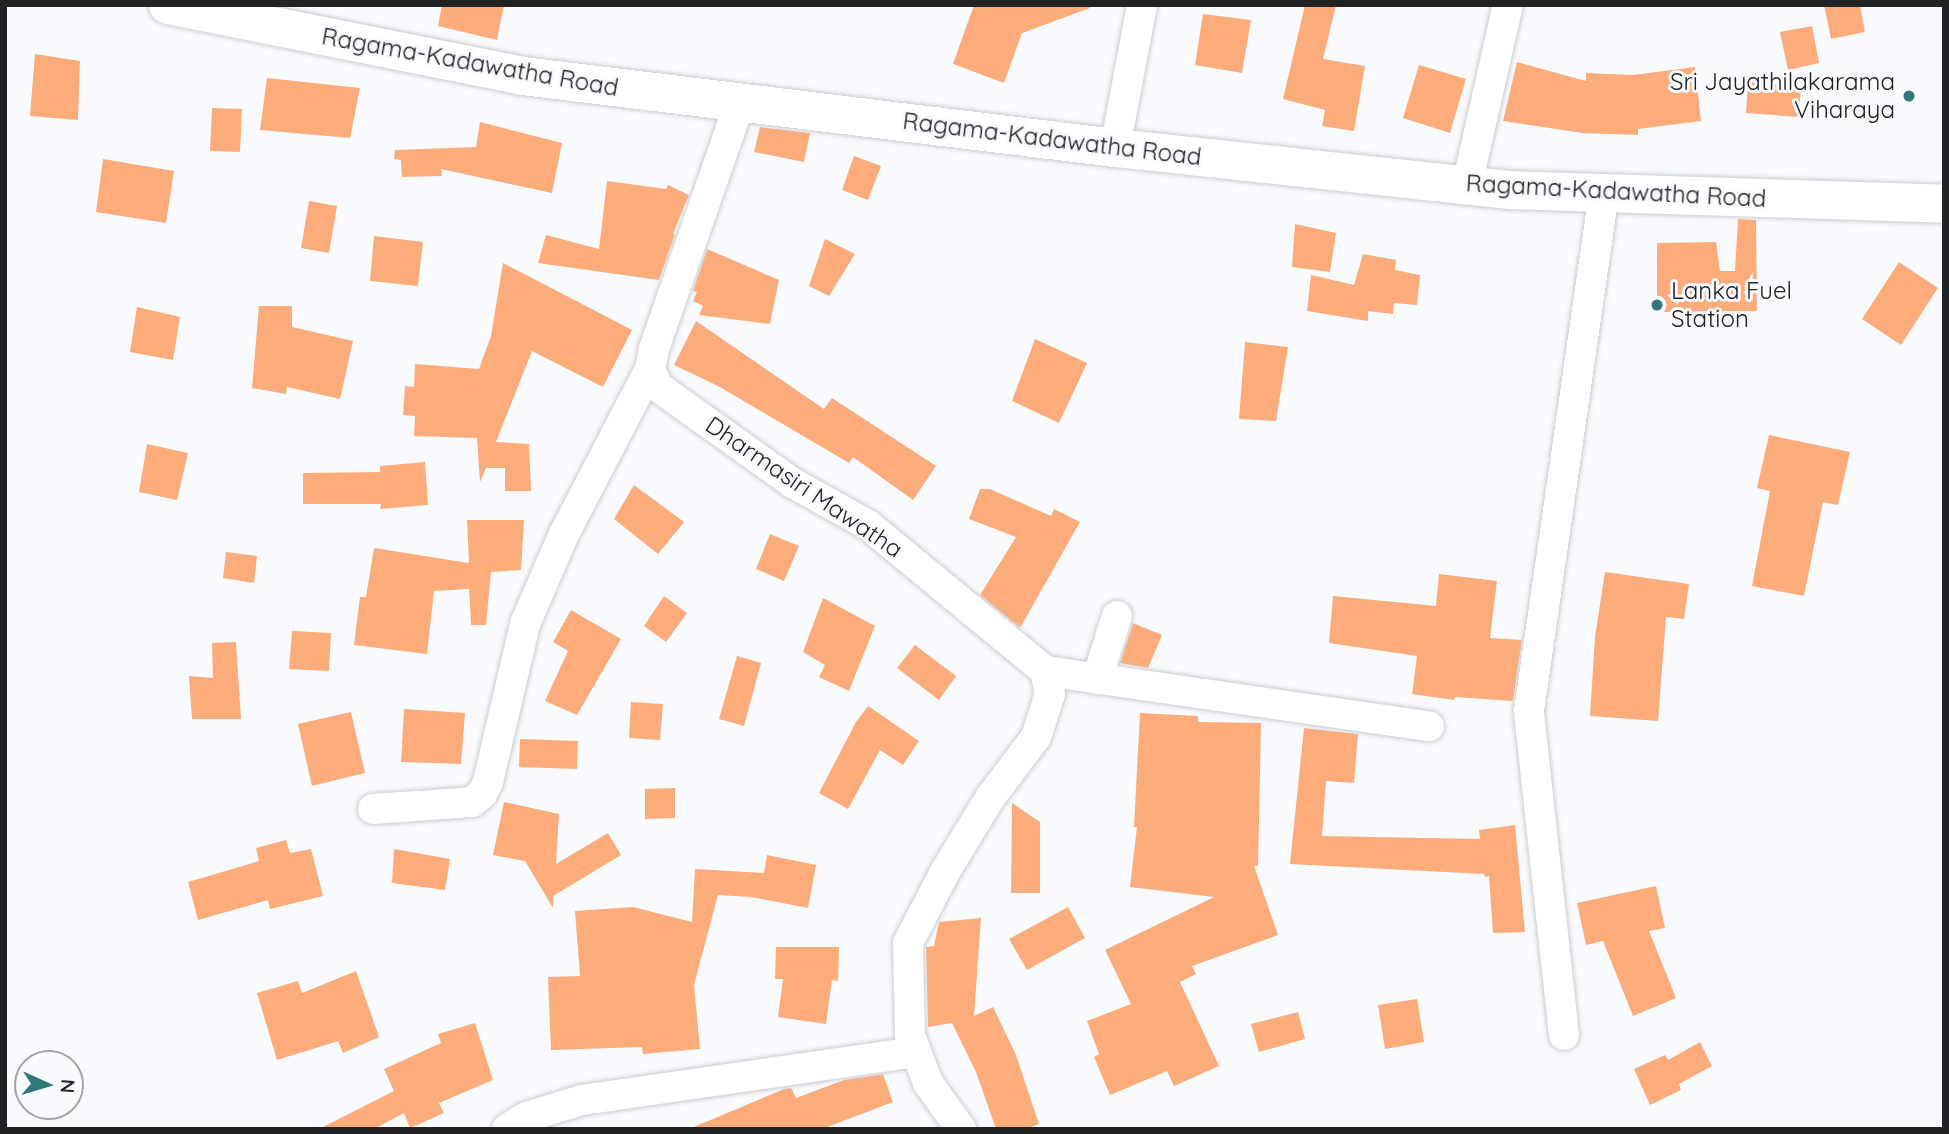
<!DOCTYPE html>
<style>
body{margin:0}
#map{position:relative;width:1949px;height:1134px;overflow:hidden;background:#f8fafe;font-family:Quicksand,sans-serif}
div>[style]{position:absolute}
.building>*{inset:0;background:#fcac7a}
.roads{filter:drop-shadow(0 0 2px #cbcdd0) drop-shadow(0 0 2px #cbcdd0)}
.minor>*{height:30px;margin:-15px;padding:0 15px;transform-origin:15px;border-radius:15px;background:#fff}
.primary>*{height:38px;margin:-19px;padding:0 19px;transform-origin:19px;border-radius:19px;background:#fff}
.dots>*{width:19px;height:19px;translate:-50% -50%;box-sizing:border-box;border:4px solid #f8fafe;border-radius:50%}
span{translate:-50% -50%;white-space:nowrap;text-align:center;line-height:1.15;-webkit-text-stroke:6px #f8fafe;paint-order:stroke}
.street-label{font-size:24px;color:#212223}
.poi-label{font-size:24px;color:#212223}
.right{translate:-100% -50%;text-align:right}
.left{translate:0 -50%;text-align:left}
.frame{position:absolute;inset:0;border:7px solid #212223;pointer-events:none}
.north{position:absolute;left:14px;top:1050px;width:70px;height:70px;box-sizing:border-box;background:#f8fafe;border:2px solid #a2a4a6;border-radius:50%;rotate:94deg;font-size:19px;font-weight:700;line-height:28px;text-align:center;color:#212223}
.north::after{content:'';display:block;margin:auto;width:24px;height:32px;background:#30797a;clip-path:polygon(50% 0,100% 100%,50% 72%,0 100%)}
</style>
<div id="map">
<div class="building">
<div style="clip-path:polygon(442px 5px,504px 5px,497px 40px,438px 26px)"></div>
<div style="clip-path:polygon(974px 5px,1089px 5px,1090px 8px,1022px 33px,1004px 83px,953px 64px)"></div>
<div style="clip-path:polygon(1305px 5px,1336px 5px,1323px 59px,1365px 66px,1354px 131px,1322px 126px,1325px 110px,1283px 99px)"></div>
<div style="clip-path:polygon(1824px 5px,1860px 5px,1865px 32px,1831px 39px)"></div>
<div style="clip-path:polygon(1203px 14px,1251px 20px,1242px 73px,1195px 65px)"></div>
<div style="clip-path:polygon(1812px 26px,1819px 63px,1788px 70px,1780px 32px)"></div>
<div style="clip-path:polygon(35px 54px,80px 61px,78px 120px,30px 116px)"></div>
<div style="clip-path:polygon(1517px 62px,1586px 81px,1586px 73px,1633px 75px,1695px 67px,1701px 121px,1638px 129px,1638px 135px,1583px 133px,1503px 121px)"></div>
<div style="clip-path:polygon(1419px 65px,1466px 79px,1450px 133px,1403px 118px)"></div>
<div style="clip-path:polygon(267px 78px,360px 88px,350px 138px,260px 130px)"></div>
<div style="clip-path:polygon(1748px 82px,1801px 86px,1799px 117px,1746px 113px)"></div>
<div style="clip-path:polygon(212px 108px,242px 109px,240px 152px,210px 151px)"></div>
<div style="clip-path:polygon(480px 122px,562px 143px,552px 193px,441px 169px,442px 176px,402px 177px,401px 160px,394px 159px,395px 150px,476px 147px)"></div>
<div style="clip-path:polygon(760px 127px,810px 133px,804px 162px,754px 152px)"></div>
<div style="clip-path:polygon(854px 156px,881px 166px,868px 200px,842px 190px)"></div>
<div style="clip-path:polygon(103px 159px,174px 171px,166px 223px,96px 212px)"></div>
<div style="clip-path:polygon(607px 181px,666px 189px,668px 185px,689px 195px,673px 234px,675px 235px,659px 280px,538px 263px,546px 235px,599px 249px)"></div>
<div style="clip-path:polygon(309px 201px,337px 206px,329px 253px,301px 248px)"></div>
<div style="clip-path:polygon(1738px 219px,1756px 220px,1757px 311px,1657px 312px,1657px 243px,1716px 242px,1720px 271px,1735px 271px)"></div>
<div style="clip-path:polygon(1295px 224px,1336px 233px,1330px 272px,1292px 267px)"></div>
<div style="clip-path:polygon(374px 236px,423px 242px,418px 286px,370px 281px)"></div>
<div style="clip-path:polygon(825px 239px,855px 254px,829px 296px,809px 286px)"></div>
<div style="clip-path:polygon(707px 249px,779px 280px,770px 324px,699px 315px,703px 306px,693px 301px,697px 292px,693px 291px)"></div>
<div style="clip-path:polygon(1363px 254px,1396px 260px,1395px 270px,1420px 275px,1417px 305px,1394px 303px,1393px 314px,1368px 311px,1368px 321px,1307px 311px,1311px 275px,1354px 285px)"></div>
<div style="clip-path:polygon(1899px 262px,1938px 288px,1901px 345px,1862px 319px)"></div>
<div style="clip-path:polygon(503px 263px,632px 330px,603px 387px,532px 351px,496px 442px,529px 444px,531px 491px,505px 491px,505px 468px,486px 468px,480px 482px,477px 438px,414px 436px,415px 416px,403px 415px,405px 386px,414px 387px,415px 364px,479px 369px,491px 336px)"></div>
<div style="clip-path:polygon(259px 306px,292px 306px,292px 327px,353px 341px,340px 399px,287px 387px,286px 394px,252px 388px)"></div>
<div style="clip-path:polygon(137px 307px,180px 317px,173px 360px,130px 352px)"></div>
<div style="clip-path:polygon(696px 321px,824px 409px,832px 398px,936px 466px,913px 500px,853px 457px,849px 463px,718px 386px,674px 365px)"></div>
<div style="clip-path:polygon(1035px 339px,1087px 363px,1059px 423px,1012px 401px)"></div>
<div style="clip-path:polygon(1245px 342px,1288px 347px,1276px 421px,1239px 419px)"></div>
<div style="clip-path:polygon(1769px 435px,1850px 452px,1838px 505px,1823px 502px,1804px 596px,1752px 586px,1770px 491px,1757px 488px)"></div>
<div style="clip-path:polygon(147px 444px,188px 453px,177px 500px,139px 492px)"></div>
<div style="clip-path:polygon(425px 462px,428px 505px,380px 509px,381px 504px,303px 504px,303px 473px,380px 472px,380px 466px)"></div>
<div style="clip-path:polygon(634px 485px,684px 522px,658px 554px,614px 519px)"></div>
<div style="clip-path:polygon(980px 489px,990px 489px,1051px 516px,1054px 509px,1080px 522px,1020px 628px,980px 595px,1016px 537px,969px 519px)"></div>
<div style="clip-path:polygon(467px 520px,524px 520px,521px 570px,491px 572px,486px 625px,471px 625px,469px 589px,434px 591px,427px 654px,354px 645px,360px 597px,366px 597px,374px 548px,469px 563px)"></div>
<div style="clip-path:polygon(770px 534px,799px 546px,784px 581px,756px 569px)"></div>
<div style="clip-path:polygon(226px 552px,257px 556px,254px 583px,223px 578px)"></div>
<div style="clip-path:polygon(1605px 572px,1689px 584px,1684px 619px,1666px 617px,1658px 721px,1590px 716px,1595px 637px)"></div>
<div style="clip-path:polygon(1439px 574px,1497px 581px,1490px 638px,1522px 640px,1513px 701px,1455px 697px,1454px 700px,1412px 694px,1417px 656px,1329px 643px,1333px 596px,1436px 606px)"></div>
<div style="clip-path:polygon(664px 596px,687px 613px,666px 642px,644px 626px)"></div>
<div style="clip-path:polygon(823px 598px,875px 626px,849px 691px,819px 677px,825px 665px,803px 652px)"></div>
<div style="clip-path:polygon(571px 610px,621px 639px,577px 715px,545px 701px,568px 651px,553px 642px)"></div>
<div style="clip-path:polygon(1133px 623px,1162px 635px,1148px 668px,1120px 663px)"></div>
<div style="clip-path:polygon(292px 631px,331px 633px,329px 671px,289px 669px)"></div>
<div style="clip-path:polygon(236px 642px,241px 719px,192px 719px,189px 676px,213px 678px,212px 643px)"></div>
<div style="clip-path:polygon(915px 645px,956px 676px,939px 700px,897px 668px)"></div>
<div style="clip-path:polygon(737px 656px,761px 663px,744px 726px,719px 719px)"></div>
<div style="clip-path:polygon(631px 702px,663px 704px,660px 740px,629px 738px)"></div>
<div style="clip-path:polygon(868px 706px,919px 741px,903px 765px,880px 750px,848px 809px,819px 793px,856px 722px)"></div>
<div style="clip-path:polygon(404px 709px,465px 713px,461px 764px,401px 762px)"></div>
<div style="clip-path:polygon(351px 712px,365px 773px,312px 786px,298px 724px)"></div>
<div style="clip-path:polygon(1140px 713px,1198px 716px,1198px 722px,1261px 723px,1258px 866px,1254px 866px,1278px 935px,1192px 966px,1196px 974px,1180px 982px,1219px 1066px,1174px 1086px,1167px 1071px,1110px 1095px,1094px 1057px,1099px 1054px,1087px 1021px,1131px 1004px,1105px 950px,1214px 897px,1130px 887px,1137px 827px,1134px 827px)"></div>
<div style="clip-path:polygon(1304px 728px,1358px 734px,1354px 783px,1326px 781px,1322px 836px,1480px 839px,1479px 830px,1515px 825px,1525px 932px,1493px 933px,1489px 876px,1485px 877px,1484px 874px,1290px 864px)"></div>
<div style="clip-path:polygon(520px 739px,578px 741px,577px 769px,519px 767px)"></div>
<div style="clip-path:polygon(675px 788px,675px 818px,645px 819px,645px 789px)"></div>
<div style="clip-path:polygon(504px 802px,559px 814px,556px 864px,608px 833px,621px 855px,553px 896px,553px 908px,525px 861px,493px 855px)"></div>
<div style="clip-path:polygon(1012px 803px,1040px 822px,1040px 893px,1011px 893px)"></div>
<div style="clip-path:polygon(286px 840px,290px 853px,311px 849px,323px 896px,270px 909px,268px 900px,198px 920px,188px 882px,259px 861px,256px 848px)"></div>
<div style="clip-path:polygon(394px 849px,450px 859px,445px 890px,392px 883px)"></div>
<div style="clip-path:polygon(767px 855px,816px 865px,808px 908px,751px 897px,718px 895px,694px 985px,700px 1049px,643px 1054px,642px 1047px,551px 1050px,548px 977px,580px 976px,575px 911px,633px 907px,692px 922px,695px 869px,764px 873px)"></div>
<div style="clip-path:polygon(1656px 886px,1665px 928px,1649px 931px,1676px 998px,1633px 1016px,1603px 941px,1586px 945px,1577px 903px)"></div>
<div style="clip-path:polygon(1068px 907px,1085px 938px,1027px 970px,1009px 939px)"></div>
<div style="clip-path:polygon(981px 918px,974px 1016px,993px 1007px,1016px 1055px,1039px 1124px,1026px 1129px,996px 1129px,976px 1072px,952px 1023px,928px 1027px,926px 947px,934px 946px,939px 922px)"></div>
<div style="clip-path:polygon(776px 947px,839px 947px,838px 981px,832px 980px,826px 1024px,778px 1017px,783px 979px,775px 979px)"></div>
<div style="clip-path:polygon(356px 971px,379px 1037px,343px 1053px,338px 1041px,277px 1060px,257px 993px,298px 981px,302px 993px)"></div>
<div style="clip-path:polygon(1417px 999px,1424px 1042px,1385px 1049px,1378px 1005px)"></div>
<div style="clip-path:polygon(1298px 1012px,1305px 1039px,1259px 1052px,1251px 1024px)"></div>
<div style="clip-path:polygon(475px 1023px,493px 1080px,439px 1103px,444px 1113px,410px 1128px,404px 1113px,374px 1129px,319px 1129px,394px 1091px,384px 1069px,441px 1043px,438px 1034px)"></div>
<div style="clip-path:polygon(1700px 1042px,1712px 1066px,1679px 1084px,1681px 1090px,1650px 1105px,1634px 1069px,1665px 1055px,1668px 1060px)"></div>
<div style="clip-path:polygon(883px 1074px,893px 1102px,822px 1129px,689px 1129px,784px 1089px,791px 1088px,796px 1098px,844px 1080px)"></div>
</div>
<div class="roads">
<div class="minor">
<div style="left:740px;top:102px;width:262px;rotate:109.2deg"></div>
<div style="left:654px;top:349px;width:20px;rotate:101deg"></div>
<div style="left:650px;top:369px;width:20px;rotate:66deg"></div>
<div style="left:658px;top:387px;width:163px;rotate:35.5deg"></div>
<div style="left:791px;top:482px;width:88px;rotate:29.2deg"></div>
<div style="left:868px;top:525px;width:229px;rotate:39.5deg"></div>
<div style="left:1045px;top:671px;width:24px;rotate:78deg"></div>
<div style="left:1050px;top:694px;width:45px;rotate:108deg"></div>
<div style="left:1036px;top:737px;width:76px;rotate:127deg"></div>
<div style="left:990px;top:798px;width:84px;rotate:121.4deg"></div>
<div style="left:946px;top:870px;width:82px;rotate:117.5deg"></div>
<div style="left:908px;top:943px;width:92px;rotate:88.8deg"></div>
<div style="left:910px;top:1035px;width:51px;rotate:69.4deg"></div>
<div style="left:928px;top:1083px;width:57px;rotate:54.3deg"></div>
<div style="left:1115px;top:148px;width:146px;rotate:-79.3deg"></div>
<div style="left:1467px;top:185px;width:185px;rotate:-77.2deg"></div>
<div style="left:1045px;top:671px;width:388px;rotate:8.2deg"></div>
<div style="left:1097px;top:679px;width:66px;rotate:-72.4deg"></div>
<div style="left:373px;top:809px;width:99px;rotate:-4deg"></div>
<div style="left:472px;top:802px;width:13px;rotate:-39deg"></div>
<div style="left:482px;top:794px;width:13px;rotate:-63deg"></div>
<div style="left:488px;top:782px;width:162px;rotate:-76.8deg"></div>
<div style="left:525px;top:624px;width:98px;rotate:-66.6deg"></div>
<div style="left:564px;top:534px;width:186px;rotate:-62.5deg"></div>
<div style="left:1564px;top:1035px;width:326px;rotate:-96.2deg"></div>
<div style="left:1529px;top:711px;width:523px;rotate:-81.76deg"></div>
<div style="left:507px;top:1129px;width:22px;rotate:-32deg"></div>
<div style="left:526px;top:1117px;width:59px;rotate:-16.9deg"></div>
<div style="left:582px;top:1100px;width:337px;rotate:-8.2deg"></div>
</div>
<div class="primary">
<div style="left:168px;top:5px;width:362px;rotate:11.3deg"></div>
<div style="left:523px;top:76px;width:596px;rotate:6.93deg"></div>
<div style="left:1115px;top:148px;width:397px;rotate:6.1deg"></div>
<div style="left:1510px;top:190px;width:434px;rotate:1.8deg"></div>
</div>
</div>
<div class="dots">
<div style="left:1909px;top:96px;background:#30797a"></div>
<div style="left:1657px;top:305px;background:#30797a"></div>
</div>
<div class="street-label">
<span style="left:470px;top:62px;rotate:10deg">Ragama-Kadawatha Road</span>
<span style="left:1052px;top:139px;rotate:7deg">Ragama-Kadawatha Road</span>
<span style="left:1616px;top:191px;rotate:3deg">Ragama-Kadawatha Road</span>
<span style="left:804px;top:487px;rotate:34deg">Dharmasiri Mawatha</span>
</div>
<div class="poi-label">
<span class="right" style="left:1895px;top:96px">Sri Jayathilakarama<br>Viharaya</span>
<span class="left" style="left:1671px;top:305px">Lanka Fuel<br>Station</span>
</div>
<div class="frame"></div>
<div class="north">N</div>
</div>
